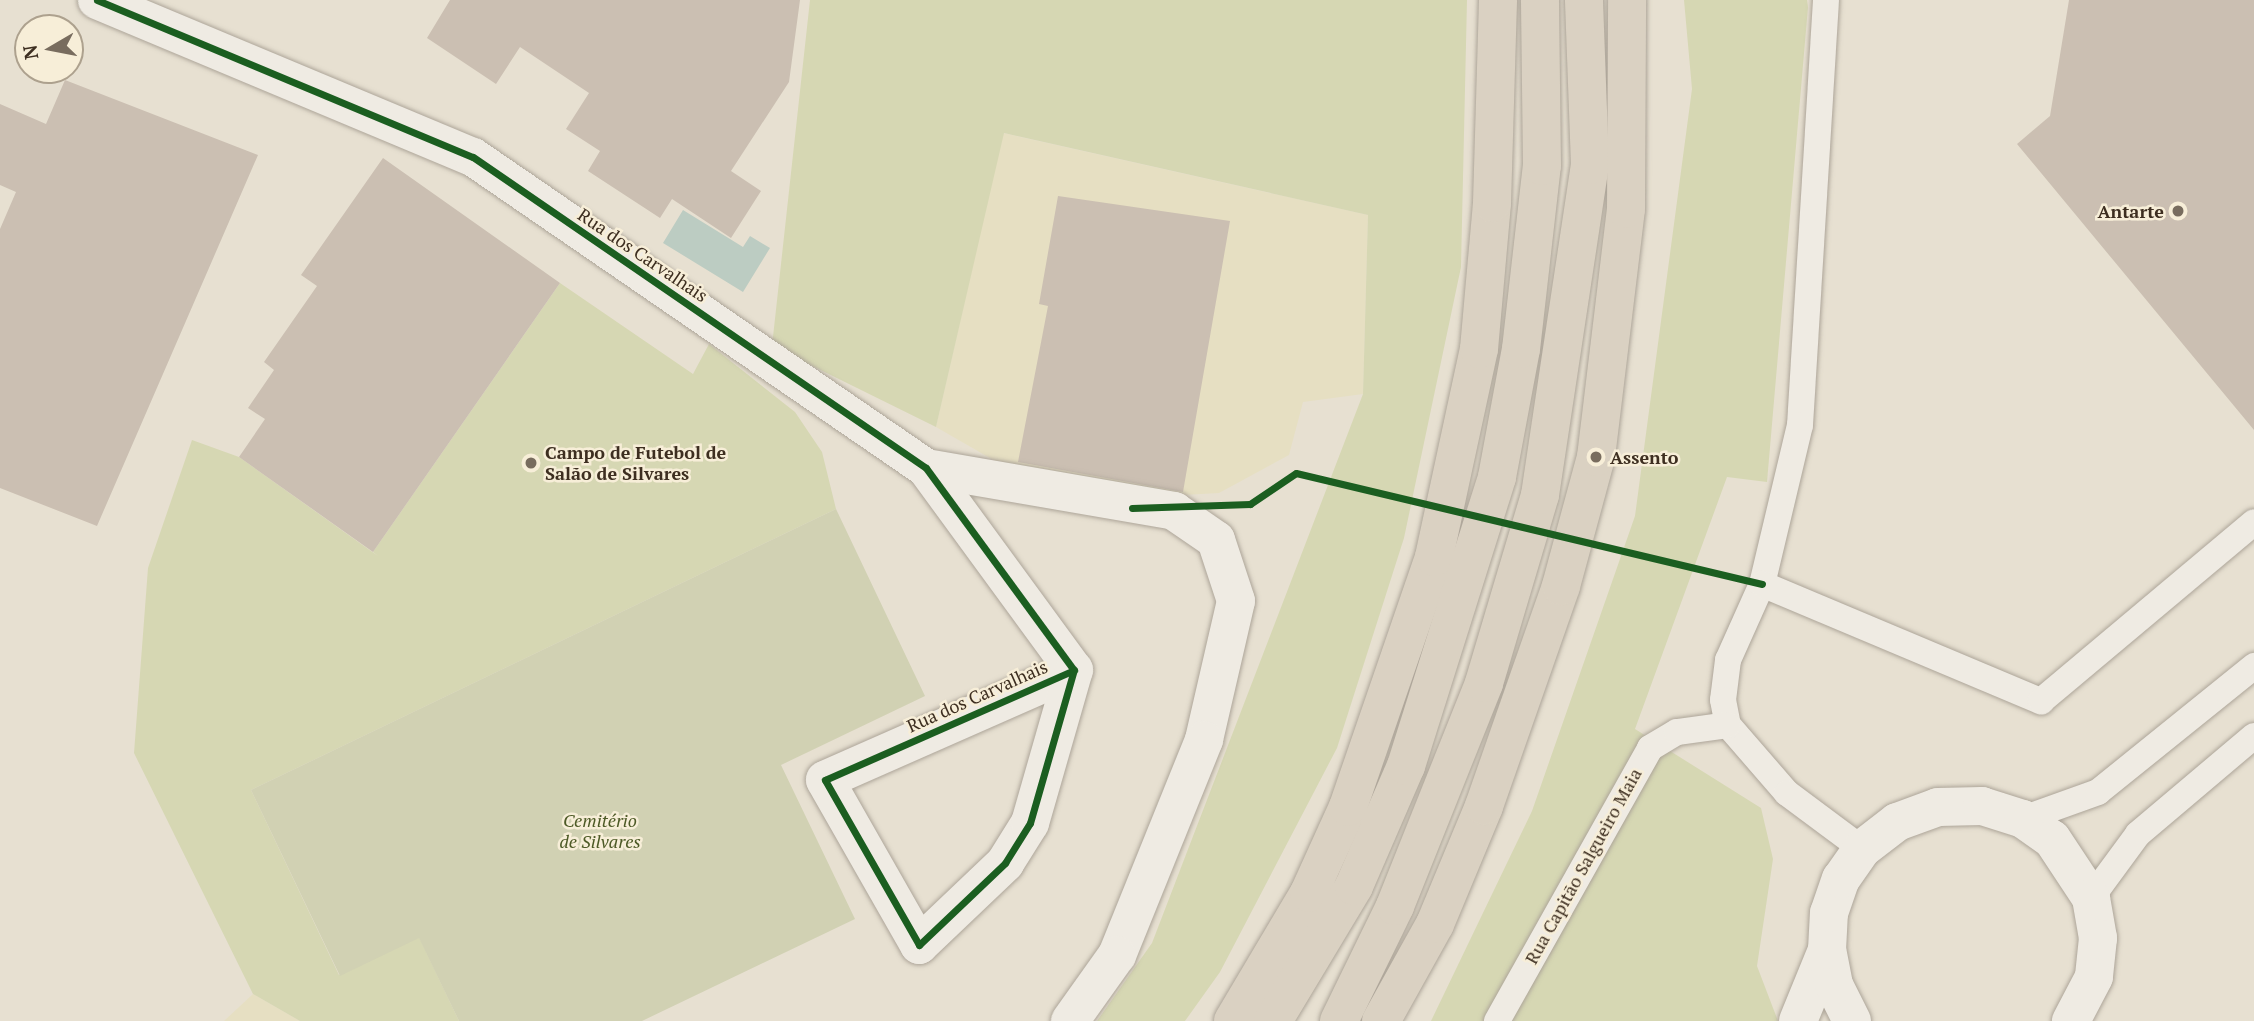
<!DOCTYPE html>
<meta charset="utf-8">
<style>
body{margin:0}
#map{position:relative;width:2254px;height:1021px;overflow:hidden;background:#e7e0d1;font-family:"PT Serif",serif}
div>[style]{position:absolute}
.farmland>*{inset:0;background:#e6dfc2}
.green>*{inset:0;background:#d6d7b3}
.cemetery>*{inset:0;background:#d1d1b3}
.water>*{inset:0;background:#bcccc2}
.building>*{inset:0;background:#cbbfb2}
.roads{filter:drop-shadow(0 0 2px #ada599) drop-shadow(0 0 2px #ada599)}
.service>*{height:26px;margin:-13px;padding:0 13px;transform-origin:13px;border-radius:13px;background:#efebe3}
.minor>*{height:38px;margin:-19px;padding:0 19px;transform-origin:19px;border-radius:19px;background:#efebe3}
.motorway>*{height:38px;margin:-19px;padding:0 19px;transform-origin:19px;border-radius:19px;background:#dad1c2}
.cycleway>*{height:7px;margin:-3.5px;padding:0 3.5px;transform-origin:3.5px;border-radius:3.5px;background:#1b5e20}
.dots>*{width:19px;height:19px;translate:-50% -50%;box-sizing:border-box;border:4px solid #f7eed8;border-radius:50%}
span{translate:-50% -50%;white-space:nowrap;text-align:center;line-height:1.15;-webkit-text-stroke:5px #f7eed8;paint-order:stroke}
.poi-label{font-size:18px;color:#3d2e20;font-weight:700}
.right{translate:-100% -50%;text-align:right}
.left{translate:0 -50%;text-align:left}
.street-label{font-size:18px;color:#3d2e20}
.park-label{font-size:18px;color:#4d5a26;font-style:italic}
.north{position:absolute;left:14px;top:14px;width:70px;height:70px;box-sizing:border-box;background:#f7eed8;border:2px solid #ada18e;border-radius:50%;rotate:260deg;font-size:19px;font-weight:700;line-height:28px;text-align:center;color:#3d2e20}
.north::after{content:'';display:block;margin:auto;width:24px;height:32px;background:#786c5e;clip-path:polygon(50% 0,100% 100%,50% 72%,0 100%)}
</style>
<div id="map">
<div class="farmland">
<div style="clip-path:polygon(1003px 133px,1368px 215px,1363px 394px,1303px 402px,1289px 455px,1219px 493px,1183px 495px,1016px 473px,936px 427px)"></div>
<div style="clip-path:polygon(253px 994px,300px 1021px,224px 1021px)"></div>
</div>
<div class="green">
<div style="clip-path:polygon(810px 0,1467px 0,1461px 267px,1404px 538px,1337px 748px,1220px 972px,1185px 1021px,1097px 1021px,1152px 943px,1363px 394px,1368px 215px,1004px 133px,936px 427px,772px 346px)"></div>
<div style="clip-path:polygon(1684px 0,1807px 0,1808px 7px,1767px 482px,1727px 477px,1635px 729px,1761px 808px,1773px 859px,1757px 966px,1778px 1021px,1431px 1021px,1532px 811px,1635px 516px,1692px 89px)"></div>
<div style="clip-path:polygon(560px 283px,693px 374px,709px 344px,795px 412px,822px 452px,836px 509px,251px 790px,339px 975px,419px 937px,459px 1021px,300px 1021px,253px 994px,134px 753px,148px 568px,192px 440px,239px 457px,378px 556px,373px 552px)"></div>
</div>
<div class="cemetery">
<div style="clip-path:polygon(836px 509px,925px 696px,781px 765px,855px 919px,642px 1021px,459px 1021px,419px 938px,340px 976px,251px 790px)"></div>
</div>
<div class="water">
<div style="clip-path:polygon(683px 210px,743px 247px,750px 236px,770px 248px,743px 292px,663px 243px)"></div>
</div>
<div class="building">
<div style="clip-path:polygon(450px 0,800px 0,789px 82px,731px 171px,761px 191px,731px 238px,672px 199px,660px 218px,588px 171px,600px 151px,566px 129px,589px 93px,520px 47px,496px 84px,427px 38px)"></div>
<div style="clip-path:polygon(2069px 0,2254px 0,2254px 430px,2017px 144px,2050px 116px)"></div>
<div style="clip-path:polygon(65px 80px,258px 155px,97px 526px,0 488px,0 229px,16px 192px,0 185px,0 104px,46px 124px)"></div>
<div style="clip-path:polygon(383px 158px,560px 283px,373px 552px,239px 457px,265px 419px,248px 408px,274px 370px,264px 362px,317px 286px,301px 275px)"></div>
<div style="clip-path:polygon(1058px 196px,1230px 221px,1183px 492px,1018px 462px,1048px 306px,1039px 304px)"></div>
</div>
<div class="roads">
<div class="service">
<div style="left:1826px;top:0;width:426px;rotate:93.5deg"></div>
<div style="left:1800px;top:425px;width:163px;rotate:103.4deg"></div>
<div style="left:1762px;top:584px;width:83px;rotate:114.1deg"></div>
<div style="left:1728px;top:660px;width:40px;rotate:97.1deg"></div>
<div style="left:1723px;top:700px;width:25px;rotate:79deg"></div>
<div style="left:1728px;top:725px;width:90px;rotate:49.1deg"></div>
<div style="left:1787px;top:793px;width:94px;rotate:36.7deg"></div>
<div style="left:1762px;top:584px;width:303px;rotate:22.8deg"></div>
<div style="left:2041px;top:701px;width:278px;rotate:-40deg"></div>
<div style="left:2023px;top:819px;width:80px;rotate:-19.8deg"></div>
<div style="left:2098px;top:792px;width:201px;rotate:-38.9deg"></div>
<div style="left:2091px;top:898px;width:79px;rotate:-53.7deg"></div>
<div style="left:2138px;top:834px;width:152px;rotate:-40.2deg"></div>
<div style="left:1497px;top:1021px;width:313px;rotate:-60.7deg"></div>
<div style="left:1650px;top:748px;width:31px;rotate:-31deg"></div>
<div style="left:1677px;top:732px;width:51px;rotate:-7.8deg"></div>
</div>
<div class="minor">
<div style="left:97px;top:0;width:407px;rotate:22.7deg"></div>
<div style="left:473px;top:157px;width:549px;rotate:34.47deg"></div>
<div style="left:926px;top:468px;width:250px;rotate:53.8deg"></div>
<div style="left:1074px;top:670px;width:272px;rotate:156.2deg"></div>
<div style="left:825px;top:780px;width:190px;rotate:60.3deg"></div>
<div style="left:919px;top:945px;width:119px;rotate:-43.6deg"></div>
<div style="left:1005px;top:863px;width:47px;rotate:-58deg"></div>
<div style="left:1030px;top:823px;width:159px;rotate:-74deg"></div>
<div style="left:926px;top:468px;width:252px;rotate:9.8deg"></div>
<div style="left:1174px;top:511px;width:51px;rotate:34.6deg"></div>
<div style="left:1216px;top:540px;width:64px;rotate:71.8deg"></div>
<div style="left:1236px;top:601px;width:143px;rotate:103deg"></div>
<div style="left:1204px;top:740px;width:232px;rotate:112deg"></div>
<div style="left:1117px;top:955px;width:81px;rotate:125.5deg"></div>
<div style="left:1798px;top:1021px;width:77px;rotate:-67.8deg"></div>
<div style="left:1852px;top:1021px;width:40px;rotate:-116.6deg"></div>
<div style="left:1834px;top:985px;width:36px;rotate:-101deg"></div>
<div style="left:1827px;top:950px;width:37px;rotate:-87deg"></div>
<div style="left:1829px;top:913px;width:36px;rotate:-71deg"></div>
<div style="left:1841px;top:879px;width:37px;rotate:-55deg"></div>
<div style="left:1862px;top:849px;width:44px;rotate:-37.6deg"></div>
<div style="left:1897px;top:822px;width:44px;rotate:-20.1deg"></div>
<div style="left:1938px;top:807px;width:44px;rotate:-1.3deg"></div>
<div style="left:1982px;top:806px;width:43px;rotate:17.6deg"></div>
<div style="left:2023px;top:819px;width:35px;rotate:35deg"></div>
<div style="left:2052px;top:839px;width:71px;rotate:56.5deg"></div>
<div style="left:2091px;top:898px;width:41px;rotate:80.1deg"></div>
<div style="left:2098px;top:938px;width:39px;rotate:96deg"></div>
<div style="left:2094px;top:977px;width:50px;rotate:117.6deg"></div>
</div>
<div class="motorway">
<div style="left:1233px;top:1021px;width:149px;rotate:-59.3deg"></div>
<div style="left:1309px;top:893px;width:94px;rotate:-65.6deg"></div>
<div style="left:1348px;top:807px;width:264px;rotate:-71deg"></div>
<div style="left:1434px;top:557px;width:213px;rotate:-77.8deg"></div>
<div style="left:1479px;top:349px;width:147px;rotate:-84.9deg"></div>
<div style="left:1492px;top:203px;width:203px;rotate:-88.3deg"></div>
<div style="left:1273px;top:1021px;width:157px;rotate:-59deg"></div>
<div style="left:1354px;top:886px;width:131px;rotate:-66.6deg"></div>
<div style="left:1406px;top:766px;width:303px;rotate:-72.5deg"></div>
<div style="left:1497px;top:477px;width:130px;rotate:-79.4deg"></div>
<div style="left:1521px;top:349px;width:184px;rotate:-83.5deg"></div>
<div style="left:1542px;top:166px;width:166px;rotate:-90.7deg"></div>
<div style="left:1339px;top:1021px;width:128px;rotate:-64deg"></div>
<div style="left:1395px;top:906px;width:240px;rotate:-68.2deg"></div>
<div style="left:1484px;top:683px;width:196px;rotate:-73.4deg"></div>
<div style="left:1540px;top:495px;width:334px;rotate:-81.4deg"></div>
<div style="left:1590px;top:165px;width:165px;rotate:-92.1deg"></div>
<div style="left:1381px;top:1021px;width:111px;rotate:-60.9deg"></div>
<div style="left:1435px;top:924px;width:128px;rotate:-67.4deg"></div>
<div style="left:1484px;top:806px;width:233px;rotate:-70.7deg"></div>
<div style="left:1561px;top:586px;width:134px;rotate:-74.8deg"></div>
<div style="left:1596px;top:457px;width:250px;rotate:-83.1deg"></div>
<div style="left:1626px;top:209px;width:209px;rotate:-89.7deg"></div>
</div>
</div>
<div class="cycleway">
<div style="left:97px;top:0;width:407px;rotate:22.7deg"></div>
<div style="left:473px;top:157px;width:549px;rotate:34.47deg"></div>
<div style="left:926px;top:468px;width:250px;rotate:53.8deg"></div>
<div style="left:1074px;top:670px;width:272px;rotate:156.2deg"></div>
<div style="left:825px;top:780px;width:190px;rotate:60.3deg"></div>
<div style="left:919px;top:945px;width:119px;rotate:-43.6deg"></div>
<div style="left:1005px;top:863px;width:47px;rotate:-58deg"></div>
<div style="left:1030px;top:823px;width:159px;rotate:-74deg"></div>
<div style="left:1132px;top:508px;width:118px;rotate:-1.9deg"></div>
<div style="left:1250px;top:504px;width:55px;rotate:-34deg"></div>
<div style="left:1296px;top:473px;width:479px;rotate:13.4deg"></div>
</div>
<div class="dots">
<div style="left:2178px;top:211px;background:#786c5e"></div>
<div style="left:1596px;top:457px;background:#786c5e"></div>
<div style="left:531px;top:463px;background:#786c5e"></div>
</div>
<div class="poi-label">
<span class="right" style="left:2164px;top:211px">Antarte</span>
<span class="left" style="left:545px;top:463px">Campo de Futebol de<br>Salão de Silvares</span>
<span class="left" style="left:1610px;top:457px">Assento</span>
</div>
<div class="street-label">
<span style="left:643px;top:255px;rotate:34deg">Rua dos Carvalhais</span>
<span style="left:977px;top:696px;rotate:-24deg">Rua dos Carvalhais</span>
<span style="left:1583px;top:866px;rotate:-61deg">Rua Capitão Salgueiro Maia</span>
</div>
<div class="park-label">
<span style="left:600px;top:831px">Cemitério<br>de Silvares</span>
</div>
<div class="north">N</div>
</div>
